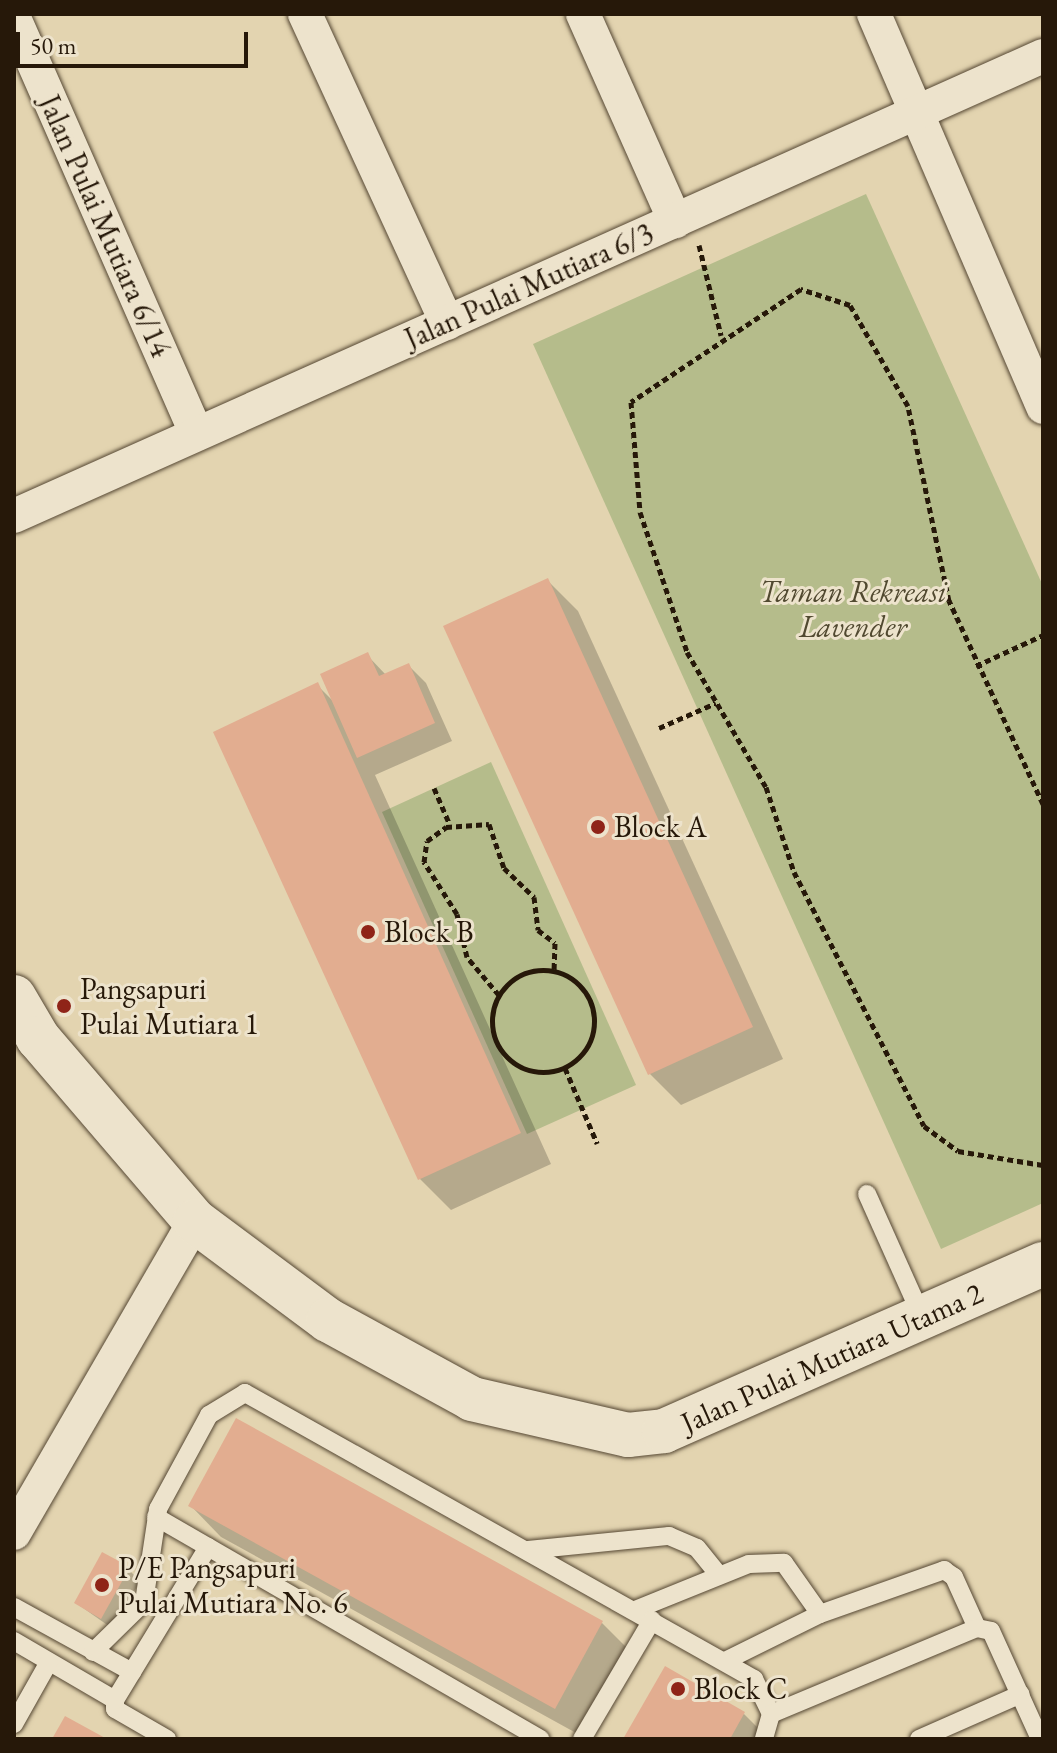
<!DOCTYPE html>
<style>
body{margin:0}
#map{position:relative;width:1057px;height:1753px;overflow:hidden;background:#e3d4b0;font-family:"EB Garamond",serif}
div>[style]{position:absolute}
.green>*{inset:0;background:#b5bc8b}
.shadow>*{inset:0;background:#0003}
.building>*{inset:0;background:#e2ad90}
.path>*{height:5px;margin-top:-2.5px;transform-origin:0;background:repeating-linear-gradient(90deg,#261809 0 6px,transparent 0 10px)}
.path>.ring{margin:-2.5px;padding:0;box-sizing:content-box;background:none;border:5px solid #261809;border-radius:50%}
.roads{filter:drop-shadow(0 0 2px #554733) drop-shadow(0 0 2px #554733)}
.lane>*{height:18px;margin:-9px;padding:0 9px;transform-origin:9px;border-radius:9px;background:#ede3cc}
.street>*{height:34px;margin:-17px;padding:0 17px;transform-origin:17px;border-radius:17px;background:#ede3cc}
.secondary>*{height:44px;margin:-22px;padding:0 22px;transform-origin:22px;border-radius:22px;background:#ede3cc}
.dots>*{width:22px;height:22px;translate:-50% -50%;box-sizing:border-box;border:4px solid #ede3cc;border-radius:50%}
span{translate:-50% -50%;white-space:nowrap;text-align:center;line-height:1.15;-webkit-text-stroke:6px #ede3cc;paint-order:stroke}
.street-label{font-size:30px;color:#261809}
.park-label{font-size:30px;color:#514930;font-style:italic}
.poi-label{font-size:30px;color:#261809}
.left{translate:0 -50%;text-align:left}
.frame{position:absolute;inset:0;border:16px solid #261809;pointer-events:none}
.scale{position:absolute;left:16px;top:32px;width:232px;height:36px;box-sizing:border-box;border:4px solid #261809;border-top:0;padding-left:10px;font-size:24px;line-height:28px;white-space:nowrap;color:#261809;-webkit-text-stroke:6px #ede3cc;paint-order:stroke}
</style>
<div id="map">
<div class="green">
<div style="clip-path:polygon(866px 194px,1043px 586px,1043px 1203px,941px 1249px,533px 344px)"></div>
<div style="clip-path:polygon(491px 762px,636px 1085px,527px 1134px,382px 812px)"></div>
</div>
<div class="shadow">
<div style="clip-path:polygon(547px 580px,578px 611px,783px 1059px,681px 1105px,650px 1074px)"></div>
<div style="clip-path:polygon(367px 655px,386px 675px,408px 665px,426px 683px,452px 741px,375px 775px,551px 1164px,451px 1210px,420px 1179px,216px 733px,317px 685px,334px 702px)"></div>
<div style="clip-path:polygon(237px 1420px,602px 1623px,633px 1654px,587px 1739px,221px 1537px,190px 1505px)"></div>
<div style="clip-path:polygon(128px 1569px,140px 1581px,113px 1629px,76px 1603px)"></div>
<div style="clip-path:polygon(744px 1714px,769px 1739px,626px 1739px)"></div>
</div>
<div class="building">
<div style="clip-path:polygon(548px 578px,753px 1027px,648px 1075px,443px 626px)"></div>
<div style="clip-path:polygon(368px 652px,379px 676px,409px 663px,435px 723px,357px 758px,320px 674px)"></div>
<div style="clip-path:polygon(318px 682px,521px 1133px,418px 1180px,213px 732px)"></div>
<div style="clip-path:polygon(236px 1418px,603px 1621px,555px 1709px,188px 1506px)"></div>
<div style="clip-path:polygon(102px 1552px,130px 1567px,101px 1619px,74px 1603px)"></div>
<div style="clip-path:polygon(665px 1666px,745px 1712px,730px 1739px,623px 1739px)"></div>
<div style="clip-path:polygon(65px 1716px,107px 1739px,52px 1739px)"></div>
</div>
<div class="path">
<div style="left:699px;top:245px;width:93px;rotate:76.3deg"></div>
<div style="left:976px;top:666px;width:74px;rotate:-24.8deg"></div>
<div style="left:659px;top:728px;width:62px;rotate:-23.7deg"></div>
<div style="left:434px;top:788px;width:40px;rotate:66.6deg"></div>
<div style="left:1043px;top:804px;width:224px;rotate:-114.8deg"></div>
<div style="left:949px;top:601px;width:199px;rotate:-101.9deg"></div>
<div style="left:908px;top:406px;width:116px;rotate:-119.9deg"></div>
<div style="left:850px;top:305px;width:52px;rotate:-161.9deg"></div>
<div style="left:801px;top:289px;width:204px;rotate:146.4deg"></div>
<div style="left:631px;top:402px;width:110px;rotate:85.3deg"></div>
<div style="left:640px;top:512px;width:148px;rotate:71.4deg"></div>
<div style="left:687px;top:652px;width:156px;rotate:59.7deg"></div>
<div style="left:766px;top:787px;width:89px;rotate:71.8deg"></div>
<div style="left:794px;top:872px;width:285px;rotate:62.9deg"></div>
<div style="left:924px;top:1126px;width:42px;rotate:36.3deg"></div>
<div style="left:958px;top:1151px;width:86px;rotate:9.4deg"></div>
<div class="ring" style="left:492px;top:970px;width:97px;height:97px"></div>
<div style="left:499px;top:995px;width:50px;rotate:-130.1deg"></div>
<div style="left:467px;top:957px;width:44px;rotate:-103.1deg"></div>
<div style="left:457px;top:914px;width:62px;rotate:-122.4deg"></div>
<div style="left:424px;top:862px;width:21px;rotate:-82deg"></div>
<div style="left:427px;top:841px;width:24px;rotate:-36deg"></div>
<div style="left:446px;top:827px;width:43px;rotate:-4deg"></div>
<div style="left:489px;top:824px;width:46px;rotate:71.2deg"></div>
<div style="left:504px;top:868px;width:42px;rotate:44deg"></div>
<div style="left:534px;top:897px;width:33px;rotate:83deg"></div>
<div style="left:538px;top:930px;width:21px;rotate:37deg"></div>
<div style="left:555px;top:943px;width:28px;rotate:92deg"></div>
<div style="left:565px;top:1068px;width:82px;rotate:66.9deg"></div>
</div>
<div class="roads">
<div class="lane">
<div style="left:867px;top:1194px;width:137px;rotate:65.9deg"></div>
<div style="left:156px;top:1517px;width:444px;rotate:30deg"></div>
<div style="left:528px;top:1550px;width:142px;rotate:-5.7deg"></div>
<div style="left:669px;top:1536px;width:30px;rotate:23deg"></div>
<div style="left:697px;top:1548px;width:33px;rotate:51deg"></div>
<div style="left:14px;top:1607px;width:135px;rotate:28.8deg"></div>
<div style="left:635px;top:1610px;width:123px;rotate:-22deg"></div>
<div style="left:749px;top:1564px;width:35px;rotate:-2deg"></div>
<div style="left:784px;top:1563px;width:62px;rotate:54.8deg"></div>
<div style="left:820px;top:1614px;width:106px;rotate:153.7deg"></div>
<div style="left:820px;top:1614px;width:132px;rotate:-19.5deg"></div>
<div style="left:944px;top:1570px;width:12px;rotate:35deg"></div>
<div style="left:954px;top:1577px;width:56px;rotate:65.7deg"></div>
<div style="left:14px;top:1641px;width:117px;rotate:30.3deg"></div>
<div style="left:93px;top:1652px;width:71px;rotate:-44.4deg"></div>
<div style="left:144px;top:1602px;width:94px;rotate:-81.4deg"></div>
<div style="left:158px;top:1509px;width:107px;rotate:-61.5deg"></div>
<div style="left:209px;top:1415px;width:42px;rotate:-31.4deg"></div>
<div style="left:245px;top:1393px;width:584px;rotate:29.33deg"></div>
<div style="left:754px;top:1679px;width:39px;rotate:64deg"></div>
<div style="left:771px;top:1714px;width:26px;rotate:106deg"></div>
<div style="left:771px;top:1714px;width:223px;rotate:-22.7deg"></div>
<div style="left:977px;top:1628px;width:14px;rotate:12deg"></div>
<div style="left:991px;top:1631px;width:119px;rotate:65.6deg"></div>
<div style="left:14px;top:1724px;width:71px;rotate:-60.6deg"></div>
<div style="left:167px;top:1739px;width:60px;rotate:-150deg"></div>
<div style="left:115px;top:1709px;width:9px;rotate:-90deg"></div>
<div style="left:115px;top:1700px;width:179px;rotate:-58.7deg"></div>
<div style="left:582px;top:1739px;width:138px;rotate:-59.5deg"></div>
<div style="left:919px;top:1739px;width:111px;rotate:-23.8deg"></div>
</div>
<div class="street">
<div style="left:305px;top:14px;width:340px;rotate:65.3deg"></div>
<div style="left:583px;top:14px;width:227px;rotate:66deg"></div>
<div style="left:874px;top:14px;width:428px;rotate:66.7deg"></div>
<div style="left:14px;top:18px;width:454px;rotate:66.3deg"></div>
<div style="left:14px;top:516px;width:1127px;rotate:-24.09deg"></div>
<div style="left:14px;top:1533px;width:361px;rotate:-59.9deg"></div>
</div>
<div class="secondary">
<div style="left:14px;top:997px;width:48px;rotate:59.7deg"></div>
<div style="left:38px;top:1038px;width:241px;rotate:49.4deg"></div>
<div style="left:195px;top:1221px;width:166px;rotate:36.7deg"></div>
<div style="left:328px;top:1320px;width:164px;rotate:28.7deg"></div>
<div style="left:472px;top:1399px;width:160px;rotate:13deg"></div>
<div style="left:628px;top:1435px;width:36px;rotate:-6deg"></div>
<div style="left:664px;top:1431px;width:414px;rotate:-23.8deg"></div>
</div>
</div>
<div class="dots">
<div style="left:598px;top:827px;background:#8f2418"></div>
<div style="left:368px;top:932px;background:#8f2418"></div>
<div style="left:64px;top:1006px;background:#8f2418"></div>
<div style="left:102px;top:1585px;background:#8f2418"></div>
<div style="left:678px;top:1689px;background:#8f2418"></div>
</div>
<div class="street-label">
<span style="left:105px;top:226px;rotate:66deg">Jalan Pulai Mutiara 6/14</span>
<span style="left:529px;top:286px;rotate:-24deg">Jalan Pulai Mutiara 6/3</span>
<span style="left:832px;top:1358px;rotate:-24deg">Jalan Pulai Mutiara Utama 2</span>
</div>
<div class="park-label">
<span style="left:853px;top:609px">Taman Rekreasi<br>Lavender</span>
</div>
<div class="poi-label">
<span class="left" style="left:614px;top:827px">Block A</span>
<span class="left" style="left:384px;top:932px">Block B</span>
<span class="left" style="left:80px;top:1006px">Pangsapuri<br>Pulai Mutiara 1</span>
<span class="left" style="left:118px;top:1585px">P/E Pangsapuri<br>Pulai Mutiara No. 6</span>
<span class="left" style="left:694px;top:1689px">Block C</span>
</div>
<div class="frame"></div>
<div class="scale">50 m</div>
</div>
